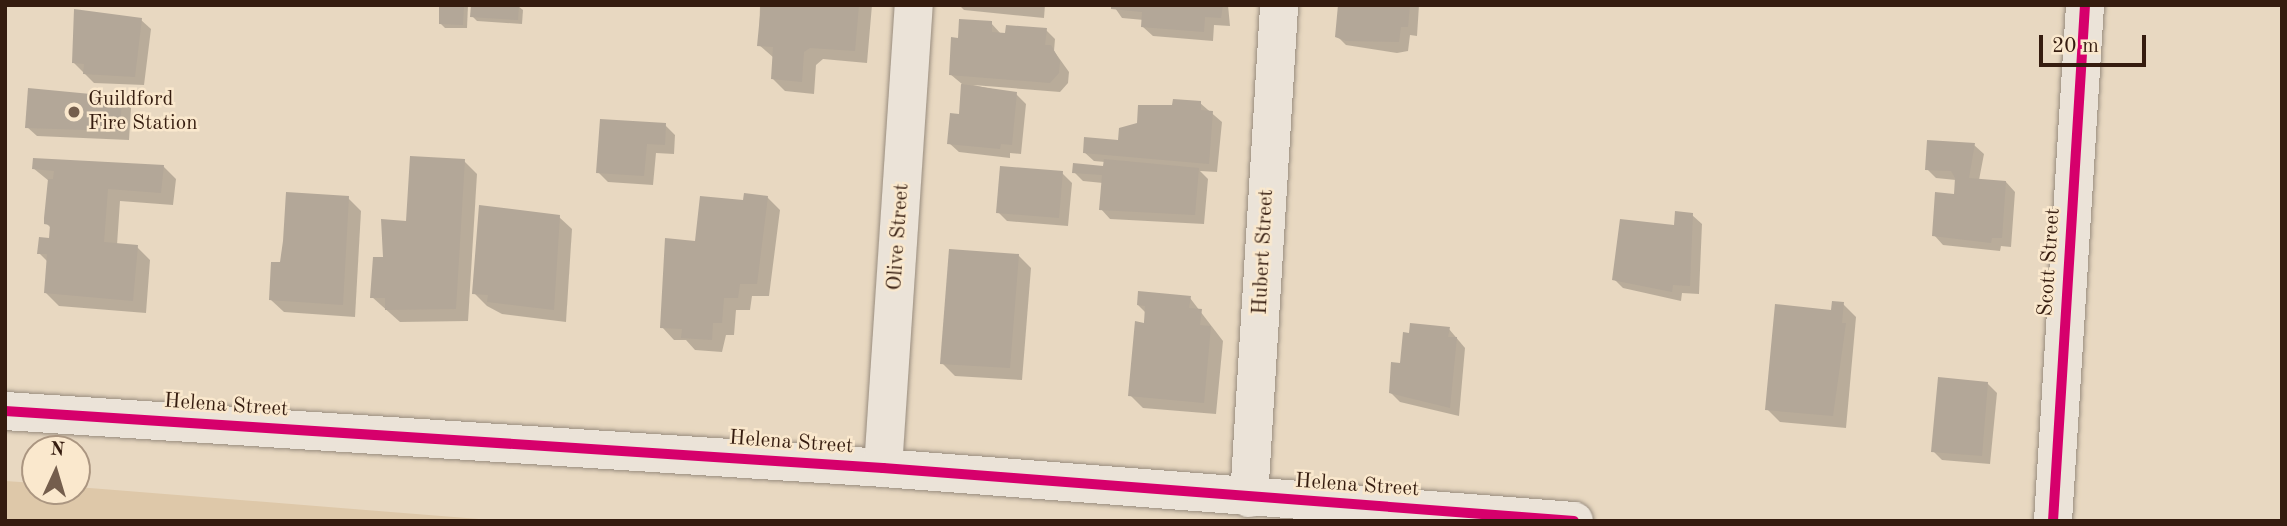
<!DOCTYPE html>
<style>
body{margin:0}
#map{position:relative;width:2287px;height:526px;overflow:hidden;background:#e8d8c1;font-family:"Old Standard TT",serif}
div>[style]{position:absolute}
.green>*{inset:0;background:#dec8a9}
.shadow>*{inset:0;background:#0003}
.building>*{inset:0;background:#b3a798}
.roads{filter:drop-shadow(0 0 2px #988c7e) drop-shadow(0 0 2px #988c7e)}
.street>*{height:38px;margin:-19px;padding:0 19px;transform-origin:19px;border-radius:19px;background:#ebe3d8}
.cycleway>*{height:10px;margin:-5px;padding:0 5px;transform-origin:5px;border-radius:5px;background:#d6006c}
.dots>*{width:19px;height:19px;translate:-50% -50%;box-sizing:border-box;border:4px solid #fae8cd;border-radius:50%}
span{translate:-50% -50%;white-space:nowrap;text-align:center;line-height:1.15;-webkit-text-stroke:5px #fae8cd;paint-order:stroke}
.poi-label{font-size:21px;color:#351c0f}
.left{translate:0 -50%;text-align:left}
.street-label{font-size:21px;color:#351c0f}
.frame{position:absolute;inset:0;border:7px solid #351c0f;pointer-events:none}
.north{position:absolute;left:21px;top:435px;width:70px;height:70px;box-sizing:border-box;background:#fae8cd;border:2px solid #ab9681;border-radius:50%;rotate:4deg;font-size:19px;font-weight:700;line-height:28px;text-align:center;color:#351c0f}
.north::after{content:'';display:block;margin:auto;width:24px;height:32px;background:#745e4d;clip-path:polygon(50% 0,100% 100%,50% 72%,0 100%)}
.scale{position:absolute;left:2039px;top:35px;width:107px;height:32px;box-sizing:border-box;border:4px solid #351c0f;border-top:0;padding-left:9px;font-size:21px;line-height:24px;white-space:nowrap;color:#351c0f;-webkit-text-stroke:5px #fae8cd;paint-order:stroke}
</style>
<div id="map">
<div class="green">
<div style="clip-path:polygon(5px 481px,35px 483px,35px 491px,77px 491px,77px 487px,504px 521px,5px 521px)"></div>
</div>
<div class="shadow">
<div style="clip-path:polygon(441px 5px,468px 5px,467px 28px,445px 28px,440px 23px)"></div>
<div style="clip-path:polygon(760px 5px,872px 5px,867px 63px,823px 59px,816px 65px,814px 94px,785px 91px,773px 79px,774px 58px,759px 45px)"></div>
<div style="clip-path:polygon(959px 5px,1045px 5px,1044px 18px,964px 10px)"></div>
<div style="clip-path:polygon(1113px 5px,1228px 5px,1230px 26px,1214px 25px,1213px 41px,1153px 36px,1143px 27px,1144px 20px,1122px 18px)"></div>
<div style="clip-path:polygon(1339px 5px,1419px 5px,1417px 36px,1410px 35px,1408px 51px,1397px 53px,1346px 45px,1337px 36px)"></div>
<div style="clip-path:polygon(518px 6px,523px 10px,522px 24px,477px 21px,472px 16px)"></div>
<div style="clip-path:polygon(141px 20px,151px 29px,144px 85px,94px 83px,73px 62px)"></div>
<div style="clip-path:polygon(991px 23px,1001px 34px,1046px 30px,1055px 39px,1054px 51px,1069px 72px,1068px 83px,1060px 92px,973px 85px,1016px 94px,1026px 104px,1021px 154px,1010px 153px,1010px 158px,959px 152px,949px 143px,960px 116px,962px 84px,950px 74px,960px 39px)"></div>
<div style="clip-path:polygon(121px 99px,131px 108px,129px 140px,37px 136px,27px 127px)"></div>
<div style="clip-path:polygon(1200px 103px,1222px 122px,1217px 172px,1200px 171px,1208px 179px,1204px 224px,1110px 219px,1101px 209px,1103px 183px,1083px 181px,1074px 172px,1105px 168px,1105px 162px,1094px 161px,1084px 152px,1120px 141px,1139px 124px,1173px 107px)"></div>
<div style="clip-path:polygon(665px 125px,675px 135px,674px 154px,656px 153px,653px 185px,608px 182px,598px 172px)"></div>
<div style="clip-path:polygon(1974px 145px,1984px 154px,1979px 180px,2006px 182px,2015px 192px,2011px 247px,2001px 246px,2000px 251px,1943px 245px,1934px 235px,1955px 196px,1956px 180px,1936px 178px,1927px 169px)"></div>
<div style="clip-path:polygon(464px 161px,477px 174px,468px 321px,400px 322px,372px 297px,385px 259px,407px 223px)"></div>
<div style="clip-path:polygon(163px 166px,176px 179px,173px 205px,120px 201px,117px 245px,137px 247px,150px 260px,146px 313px,59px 306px,46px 293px,48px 262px,39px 253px,50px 240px,51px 228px,46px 223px,49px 181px,33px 168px)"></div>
<div style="clip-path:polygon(1062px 173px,1072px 183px,1068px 226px,1007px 221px,998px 212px)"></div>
<div style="clip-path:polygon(767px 197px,780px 210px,769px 296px,752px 296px,750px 310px,736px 310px,734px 335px,726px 335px,722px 352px,695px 350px,686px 340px,674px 340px,662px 327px,696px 242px,745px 202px)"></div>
<div style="clip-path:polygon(348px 198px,361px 211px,355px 317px,284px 312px,271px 300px,281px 263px)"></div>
<div style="clip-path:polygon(1692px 215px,1702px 224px,1699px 294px,1682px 293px,1681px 301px,1623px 288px,1614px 279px)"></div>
<div style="clip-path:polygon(559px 217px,572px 229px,566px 322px,502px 314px,487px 306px,474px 293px)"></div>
<div style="clip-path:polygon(1018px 255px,1031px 268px,1022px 380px,955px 376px,942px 363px)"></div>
<div style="clip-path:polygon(1190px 298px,1223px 341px,1216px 414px,1143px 408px,1130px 395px,1146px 313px,1138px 305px)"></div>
<div style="clip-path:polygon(1843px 304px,1856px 317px,1846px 428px,1780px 422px,1767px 409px,1833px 312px)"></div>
<div style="clip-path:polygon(1449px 329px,1465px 348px,1459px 416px,1400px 402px,1390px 392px)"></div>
<div style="clip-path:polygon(1987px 383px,1997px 393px,1990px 464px,1942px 460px,1933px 451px)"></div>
</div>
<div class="building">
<div style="clip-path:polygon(439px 5px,464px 5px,463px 25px,439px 24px)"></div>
<div style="clip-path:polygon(471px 5px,519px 5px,518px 20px,470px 17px)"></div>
<div style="clip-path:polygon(761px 5px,859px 5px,855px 51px,810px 48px,804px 52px,802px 82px,771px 79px,773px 47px,757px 46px)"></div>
<div style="clip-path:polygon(1111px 5px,1223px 5px,1221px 18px,1205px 17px,1204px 32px,1141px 27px,1142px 12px,1111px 9px)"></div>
<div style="clip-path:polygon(1338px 5px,1410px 5px,1408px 27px,1401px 27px,1399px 42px,1346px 41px,1335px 37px)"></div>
<div style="clip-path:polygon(74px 9px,142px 18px,135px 77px,83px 74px,84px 64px,72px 63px)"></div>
<div style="clip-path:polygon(959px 19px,992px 21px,992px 32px,1005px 33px,1006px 25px,1047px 28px,1045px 45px,1051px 45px,1060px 61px,1059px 73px,1050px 83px,949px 75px,951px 37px,958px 38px)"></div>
<div style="clip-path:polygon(961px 84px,1017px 92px,1012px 145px,1001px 144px,1000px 149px,947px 144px,950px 113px,959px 114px)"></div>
<div style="clip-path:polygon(28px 88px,122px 97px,120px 131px,25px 128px)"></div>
<div style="clip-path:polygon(1173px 99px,1201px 101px,1201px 110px,1213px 111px,1209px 164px,1083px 153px,1084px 137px,1118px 140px,1119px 128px,1137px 123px,1138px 105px,1172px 105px)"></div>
<div style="clip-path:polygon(600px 119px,666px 123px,665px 145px,647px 144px,644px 176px,596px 173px)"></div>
<div style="clip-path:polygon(1927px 140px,1975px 143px,1969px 178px,2006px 181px,2002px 238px,1992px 238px,1991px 243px,1932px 236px,1935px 192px,1954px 194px,1955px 178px,1951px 171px,1925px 170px)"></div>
<div style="clip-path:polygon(410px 156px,465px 159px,456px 309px,385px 310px,385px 298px,370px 298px,373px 257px,383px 257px,381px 219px,406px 221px)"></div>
<div style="clip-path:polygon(33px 158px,164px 165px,161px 193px,108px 189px,104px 242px,138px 245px,133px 301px,44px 293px,47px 254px,37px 254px,39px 237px,49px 238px,50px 225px,44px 224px,44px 218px,48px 179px,53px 179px,54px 171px,32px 169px)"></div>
<div style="clip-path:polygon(1104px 159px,1199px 168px,1195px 215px,1099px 210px,1102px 175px,1072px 173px,1073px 163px,1103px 166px)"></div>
<div style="clip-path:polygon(1000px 166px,1063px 171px,1059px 218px,996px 213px)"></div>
<div style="clip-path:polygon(286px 192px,349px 196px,343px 305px,269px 300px,271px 262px,280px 262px,283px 241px)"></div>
<div style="clip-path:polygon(744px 193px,768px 196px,757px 284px,740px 284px,738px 298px,724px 298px,722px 323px,713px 323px,712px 340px,681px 338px,682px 329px,660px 328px,665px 238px,695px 241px,700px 196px,743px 200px)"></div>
<div style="clip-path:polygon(479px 205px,560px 215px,554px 310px,487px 302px,488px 295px,472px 294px)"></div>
<div style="clip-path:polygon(1675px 211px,1693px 213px,1690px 286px,1673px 285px,1672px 292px,1612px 280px,1620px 219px,1674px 225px)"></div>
<div style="clip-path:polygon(949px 249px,1019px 254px,1010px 368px,940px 364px)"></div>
<div style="clip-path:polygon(1138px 291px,1191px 296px,1189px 308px,1202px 309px,1200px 325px,1211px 326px,1204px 403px,1128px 396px,1135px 321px,1144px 323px,1145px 306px,1137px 305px)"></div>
<div style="clip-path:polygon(1832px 301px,1844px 302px,1842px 323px,1846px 323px,1833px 416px,1765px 410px,1775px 304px,1831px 310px)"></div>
<div style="clip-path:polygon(1410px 323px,1450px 327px,1448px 337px,1457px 337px,1450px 408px,1389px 393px,1391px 362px,1400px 363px,1403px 332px,1409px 333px)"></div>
<div style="clip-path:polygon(1938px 377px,1988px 382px,1982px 456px,1931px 452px)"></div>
</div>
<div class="roads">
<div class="street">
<div style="left:5px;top:411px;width:880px;rotate:3.71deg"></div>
<div style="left:883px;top:468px;width:693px;rotate:4.39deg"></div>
<div style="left:883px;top:468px;width:464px;rotate:-86.2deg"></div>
<div style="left:1249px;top:498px;width:494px;rotate:-86.5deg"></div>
<div style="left:2053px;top:521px;width:517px;rotate:-86.45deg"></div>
</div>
</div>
<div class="cycleway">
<div style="left:5px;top:411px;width:880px;rotate:3.71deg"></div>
<div style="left:883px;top:468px;width:693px;rotate:4.39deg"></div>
<div style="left:2053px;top:521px;width:517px;rotate:-86.45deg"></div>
</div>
<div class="dots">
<div style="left:74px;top:112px;background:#745e4d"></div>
</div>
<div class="poi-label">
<span class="left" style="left:88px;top:112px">Guildford<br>Fire Station</span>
</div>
<div class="street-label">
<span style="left:899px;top:237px;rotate:-86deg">Olive Street</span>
<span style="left:1264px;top:252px;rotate:-87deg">Hubert Street</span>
<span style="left:2050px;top:262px;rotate:-86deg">Scott Street</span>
<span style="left:226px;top:406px;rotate:4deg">Helena Street</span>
<span style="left:791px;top:443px;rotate:4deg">Helena Street</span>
<span style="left:1357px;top:486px;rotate:4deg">Helena Street</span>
</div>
<div class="frame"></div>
<div class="north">N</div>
<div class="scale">20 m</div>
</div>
